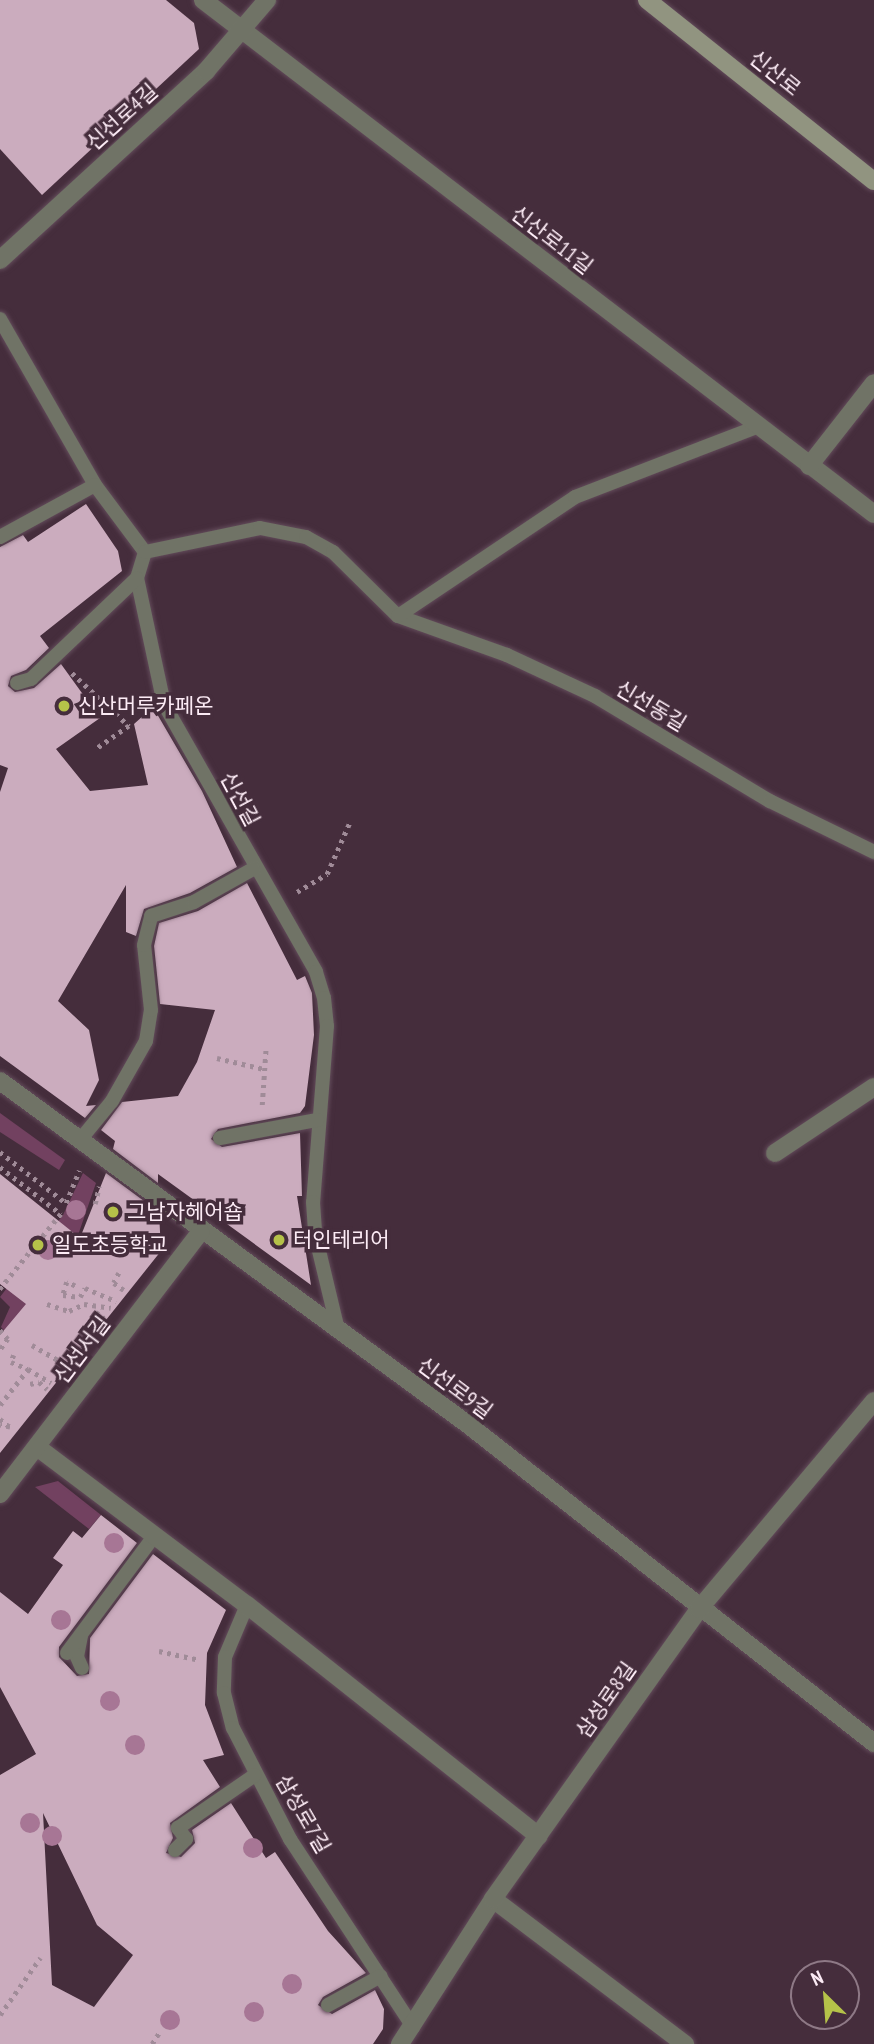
<!DOCTYPE html>
<meta charset="utf-8">
<style>
body{margin:0}
#map{position:relative;width:874px;height:2044px;overflow:hidden;background:#452d3c;font-family:"PT Sans Narrow","Noto Sans KR",sans-serif}
div>[style]{position:absolute}
.green>*{inset:0;background:#724160}
.building>*{inset:0;background:#cbacbe}
.path>*{height:4.5px;margin-top:-2.25px;transform-origin:0;background:repeating-linear-gradient(90deg,#a08b98 0 3.5px,transparent 0 8.5px)}
.roads{filter:drop-shadow(0 0 2px #624b5a) drop-shadow(0 0 2px #624b5a)}
.service>*{height:14px;margin:-7px;padding:0 7px;transform-origin:7px;border-radius:7px;background:#707366}
.minor>*{height:18px;margin:-9px;padding:0 9px;transform-origin:9px;border-radius:9px;background:#707366}
.secondary>*{height:18px;margin:-9px;padding:0 9px;transform-origin:9px;border-radius:9px;background:#919480}
.trees>*{width:20px;height:20px;margin:-10px;border-radius:50%;background:#a77695}
.dots>*{width:19px;height:19px;translate:-50% -50%;box-sizing:border-box;border:4px solid #452d3c;border-radius:50%}
span{translate:-50% -50%;white-space:nowrap;text-align:center;line-height:1.15;-webkit-text-stroke:7px #452d3c;paint-order:stroke}
.street-label{font-size:21px;color:#fcebf5}
.poi-label{font-size:21px;color:#fcebf5}
.left{translate:0 -50%;text-align:left}
.north{position:absolute;left:790px;top:1960px;width:70px;height:70px;box-sizing:border-box;background:#452d3c;border:2px solid #8e7986;border-radius:50%;rotate:335deg;font-size:19px;font-weight:700;line-height:28px;text-align:center;color:#fcebf5}
.north::after{content:'';display:block;margin:auto;width:24px;height:32px;background:#b5c249;clip-path:polygon(50% 0,100% 100%,50% 72%,0 100%)}
</style>
<div id="map">
<div class="green">
<div style="clip-path:polygon(0 1113px,65px 1160px,59px 1170px,0 1132px)"></div>
<div style="clip-path:polygon(83px 1173px,96px 1183px,66px 1270px,13px 1340px,1px 1327px,10px 1307px,0 1297px,63px 1215px)"></div>
<div style="clip-path:polygon(58px 1481px,101px 1515px,89px 1529px,35px 1487px)"></div>
</div>
<div class="building">
<div style="clip-path:polygon(0 0,166px 0,194px 23px,199px 49px,42px 195px,0 149px)"></div>
<div style="clip-path:polygon(86px 504px,118px 551px,122px 571px,40px 636px,49px 648px,26px 670px,11px 676px,8px 686px,15px 692px,34px 688px,61px 664px,100px 718px,56px 749px,90px 791px,148px 785px,134px 724px,153px 707px,202px 791px,237px 867px,190px 893px,144px 909px,136px 936px,126px 932px,126px 885px,58px 1001px,89px 1030px,99px 1080px,86px 1106px,96px 1105px,85px 1118px,0 1056px,0 792px,8px 768px,0 765px,0 547px,23px 535px,28px 542px)"></div>
<div style="clip-path:polygon(247px 883px,297px 980px,305px 976px,312px 993px,314px 1035px,305px 1106px,300px 1113px,218px 1129px,211px 1139px,222px 1147px,300px 1133px,302px 1196px,297px 1196px,311px 1285px,158px 1174px,158px 1183px,113px 1149px,115px 1141px,101px 1130px,122px 1102px,178px 1096px,197px 1062px,215px 1010px,160px 1004px,154px 946px,159px 923px,198px 911px)"></div>
<div style="clip-path:polygon(106px 1173px,159px 1212px,161px 1251px,0 1453px,0 1335px,26px 1304px,0 1284px,0 1174px,80px 1238px)"></div>
<div style="clip-path:polygon(evenodd,101px 1515px,137px 1543px,59px 1647px,59px 1657px,77px 1676px,89px 1674px,90px 1638px,153px 1554px,226px 1610px,207px 1653px,205px 1705px,224px 1755px,203px 1760px,220px 1787px,170px 1823px,173px 1838px,166px 1853px,181px 1857px,195px 1843px,192px 1830px,231px 1803px,266px 1858px,275px 1852px,328px 1931px,366px 1973px,323px 1997px,318px 2005px,332px 2014px,375px 1990px,384px 2009px,383px 2029px,373px 2044px,0 2044px,0 1775px,36px 1754px,0 1687px,0 1592px,28px 1614px,63px 1565px,53px 1558px,73px 1531px,82px 1538px,101px 1515px,43px 1813px,97px 1925px,133px 1955px,94px 2007px,52px 1985px,43px 1813px)"></div>
</div>
<div class="path">
<div style="left:72px;top:673px;width:78px;rotate:42.9deg"></div>
<div style="left:129px;top:726px;width:38px;rotate:145deg"></div>
<div style="left:297px;top:892px;width:35px;rotate:-31deg"></div>
<div style="left:327px;top:874px;width:55px;rotate:-66.3deg"></div>
<div style="left:217px;top:1058px;width:48px;rotate:13.2deg"></div>
<div style="left:262px;top:1105px;width:59px;rotate:-86.1deg"></div>
<div style="left:0;top:1152px;width:83px;rotate:37.7deg"></div>
<div style="left:66px;top:1203px;width:35px;rotate:-68deg"></div>
<div style="left:0;top:1167px;width:77px;rotate:37.6deg"></div>
<div style="left:61px;top:1214px;width:97px;rotate:129.1deg"></div>
<div style="left:95px;top:1204px;width:18px;rotate:-77deg"></div>
<div style="left:119px;top:1273px;width:11px;rotate:117deg"></div>
<div style="left:114px;top:1283px;width:12px;rotate:35deg"></div>
<div style="left:75px;top:1286px;width:9px;rotate:-153deg"></div>
<div style="left:67px;top:1282px;width:14px;rotate:107deg"></div>
<div style="left:63px;top:1295px;width:17px;rotate:7deg"></div>
<div style="left:80px;top:1297px;width:10px;rotate:-61deg"></div>
<div style="left:85px;top:1288px;width:34px;rotate:23deg"></div>
<div style="left:47px;top:1304px;width:23px;rotate:18deg"></div>
<div style="left:69px;top:1311px;width:17px;rotate:-25deg"></div>
<div style="left:84px;top:1304px;width:27px;rotate:8deg"></div>
<div style="left:96px;top:1312px;width:10px;rotate:37deg"></div>
<div style="left:0;top:1330px;width:12px;rotate:48deg"></div>
<div style="left:8px;top:1339px;width:14px;rotate:126deg"></div>
<div style="left:32px;top:1345px;width:38px;rotate:30deg"></div>
<div style="left:14px;top:1355px;width:8px;rotate:113deg"></div>
<div style="left:11px;top:1362px;width:18px;rotate:22deg"></div>
<div style="left:30px;top:1384px;width:9px;rotate:-13deg"></div>
<div style="left:39px;top:1382px;width:11px;rotate:41deg"></div>
<div style="left:0;top:1405px;width:46px;rotate:-52.1deg"></div>
<div style="left:28px;top:1369px;width:27px;rotate:31deg"></div>
<div style="left:0;top:1419px;width:13px;rotate:39deg"></div>
<div style="left:10px;top:1427px;width:10px;rotate:-169deg"></div>
<div style="left:159px;top:1651px;width:42px;rotate:12.4deg"></div>
<div style="left:0;top:2015px;width:70px;rotate:-54.9deg"></div>
<div style="left:152px;top:2044px;width:15px;rotate:-58deg"></div>
</div>
<div class="roads">
<div class="service">
<div style="left:0;top:319px;width:191px;rotate:60.2deg"></div>
<div style="left:95px;top:485px;width:84px;rotate:53.3deg"></div>
<div style="left:0;top:537px;width:108px;rotate:-28.7deg"></div>
<div style="left:145px;top:552px;width:27px;rotate:107deg"></div>
<div style="left:137px;top:578px;width:129px;rotate:77.9deg"></div>
<div style="left:164px;top:704px;width:308px;rotate:60.4deg"></div>
<div style="left:316px;top:972px;width:27px;rotate:73deg"></div>
<div style="left:324px;top:998px;width:28px;rotate:84deg"></div>
<div style="left:327px;top:1026px;width:177px;rotate:94.5deg"></div>
<div style="left:313px;top:1202px;width:32px;rotate:86deg"></div>
<div style="left:315px;top:1234px;width:99px;rotate:76.5deg"></div>
<div style="left:145px;top:552px;width:117px;rotate:-11.8deg"></div>
<div style="left:260px;top:528px;width:47px;rotate:11.1deg"></div>
<div style="left:306px;top:537px;width:31px;rotate:29deg"></div>
<div style="left:333px;top:552px;width:91px;rotate:44.6deg"></div>
<div style="left:398px;top:616px;width:116px;rotate:19.7deg"></div>
<div style="left:507px;top:655px;width:97px;rotate:25deg"></div>
<div style="left:595px;top:696px;width:204px;rotate:31deg"></div>
<div style="left:770px;top:801px;width:116px;rotate:26.1deg"></div>
<div style="left:398px;top:616px;width:213px;rotate:-33.9deg"></div>
<div style="left:575px;top:497px;width:194px;rotate:-21.1deg"></div>
<div style="left:17px;top:683px;width:15px;rotate:-16deg"></div>
<div style="left:31px;top:679px;width:146px;rotate:-43.6deg"></div>
<div style="left:220px;top:1138px;width:99px;rotate:-10.5deg"></div>
<div style="left:80px;top:1140px;width:50px;rotate:-50.6deg"></div>
<div style="left:112px;top:1101px;width:69px;rotate:-60.5deg"></div>
<div style="left:146px;top:1041px;width:31px;rotate:-81deg"></div>
<div style="left:151px;top:1010px;width:65px;rotate:-96.1deg"></div>
<div style="left:144px;top:945px;width:30px;rotate:-76deg"></div>
<div style="left:151px;top:916px;width:45px;rotate:-18deg"></div>
<div style="left:194px;top:902px;width:68px;rotate:-29.2deg"></div>
<div style="left:247px;top:1605px;width:56px;rotate:112.9deg"></div>
<div style="left:225px;top:1657px;width:36px;rotate:92deg"></div>
<div style="left:224px;top:1693px;width:36px;rotate:76deg"></div>
<div style="left:233px;top:1728px;width:125px;rotate:62.8deg"></div>
<div style="left:290px;top:1839px;width:225px;rotate:56.8deg"></div>
<div style="left:81px;top:1636px;width:21px;rotate:101deg"></div>
<div style="left:77px;top:1657px;width:12px;rotate:66deg"></div>
<div style="left:67px;top:1653px;width:147px;rotate:-53.3deg"></div>
<div style="left:175px;top:1850px;width:16px;rotate:-45deg"></div>
<div style="left:186px;top:1839px;width:14px;rotate:-126deg"></div>
<div style="left:178px;top:1828px;width:93px;rotate:-34.5deg"></div>
<div style="left:328px;top:2005px;width:60px;rotate:-28.7deg"></div>
</div>
<div class="minor">
<div style="left:203px;top:0;width:845px;rotate:37.45deg"></div>
<div style="left:0;top:260px;width:280px;rotate:-42.5deg"></div>
<div style="left:206px;top:71px;width:94px;rotate:-49.3deg"></div>
<div style="left:809px;top:466px;width:105px;rotate:-51.9deg"></div>
<div style="left:0;top:1081px;width:578px;rotate:36.28deg"></div>
<div style="left:466px;top:1423px;width:519px;rotate:38.11deg"></div>
<div style="left:775px;top:1153px;width:119px;rotate:-33.7deg"></div>
<div style="left:37px;top:1447px;width:263px;rotate:37deg"></div>
<div style="left:247px;top:1605px;width:372px;rotate:38.4deg"></div>
<div style="left:0;top:1494px;width:330px;rotate:-52.6deg"></div>
<div style="left:493px;top:1899px;width:241px;rotate:37.1deg"></div>
<div style="left:400px;top:2044px;width:172px;rotate:-57.3deg"></div>
<div style="left:493px;top:1899px;width:356px;rotate:-54.6deg"></div>
<div style="left:699px;top:1609px;width:272px;rotate:-49.9deg"></div>
</div>
<div class="secondary">
<div style="left:647px;top:0;width:290px;rotate:38.6deg"></div>
</div>
</div>
<div class="trees">
<div style="left:76px;top:1210px"></div>
<div style="left:48px;top:1250px"></div>
<div style="left:114px;top:1543px"></div>
<div style="left:61px;top:1620px"></div>
<div style="left:110px;top:1701px"></div>
<div style="left:135px;top:1745px"></div>
<div style="left:30px;top:1823px"></div>
<div style="left:52px;top:1836px"></div>
<div style="left:253px;top:1848px"></div>
<div style="left:292px;top:1984px"></div>
<div style="left:254px;top:2012px"></div>
<div style="left:170px;top:2020px"></div>
</div>
<div class="dots">
<div style="left:64px;top:706px;background:#b5c249"></div>
<div style="left:113px;top:1212px;background:#b5c249"></div>
<div style="left:279px;top:1240px;background:#b5c249"></div>
<div style="left:38px;top:1245px;background:#b5c249"></div>
</div>
<div class="street-label">
<span style="left:775px;top:73px;rotate:39deg">신산로</span>
<span style="left:122px;top:117px;rotate:-42deg">신선로4길</span>
<span style="left:552px;top:240px;rotate:38deg">신산로11길</span>
<span style="left:651px;top:706px;rotate:31deg">신선동길</span>
<span style="left:240px;top:799px;rotate:62deg">신선길</span>
<span style="left:82px;top:1350px;rotate:-53deg">신선서길</span>
<span style="left:455px;top:1388px;rotate:37deg">신선로9길</span>
<span style="left:606px;top:1700px;rotate:-55deg">삼성로8길</span>
<span style="left:303px;top:1814px;rotate:60deg">삼성로7길</span>
</div>
<div class="poi-label">
<span class="left" style="left:78px;top:706px">신산머루카페온</span>
<span class="left" style="left:127px;top:1212px">그남자헤어숍</span>
<span class="left" style="left:293px;top:1240px">터인테리어</span>
<span class="left" style="left:52px;top:1245px">일도초등학교</span>
</div>
<div class="north">N</div>
</div>
